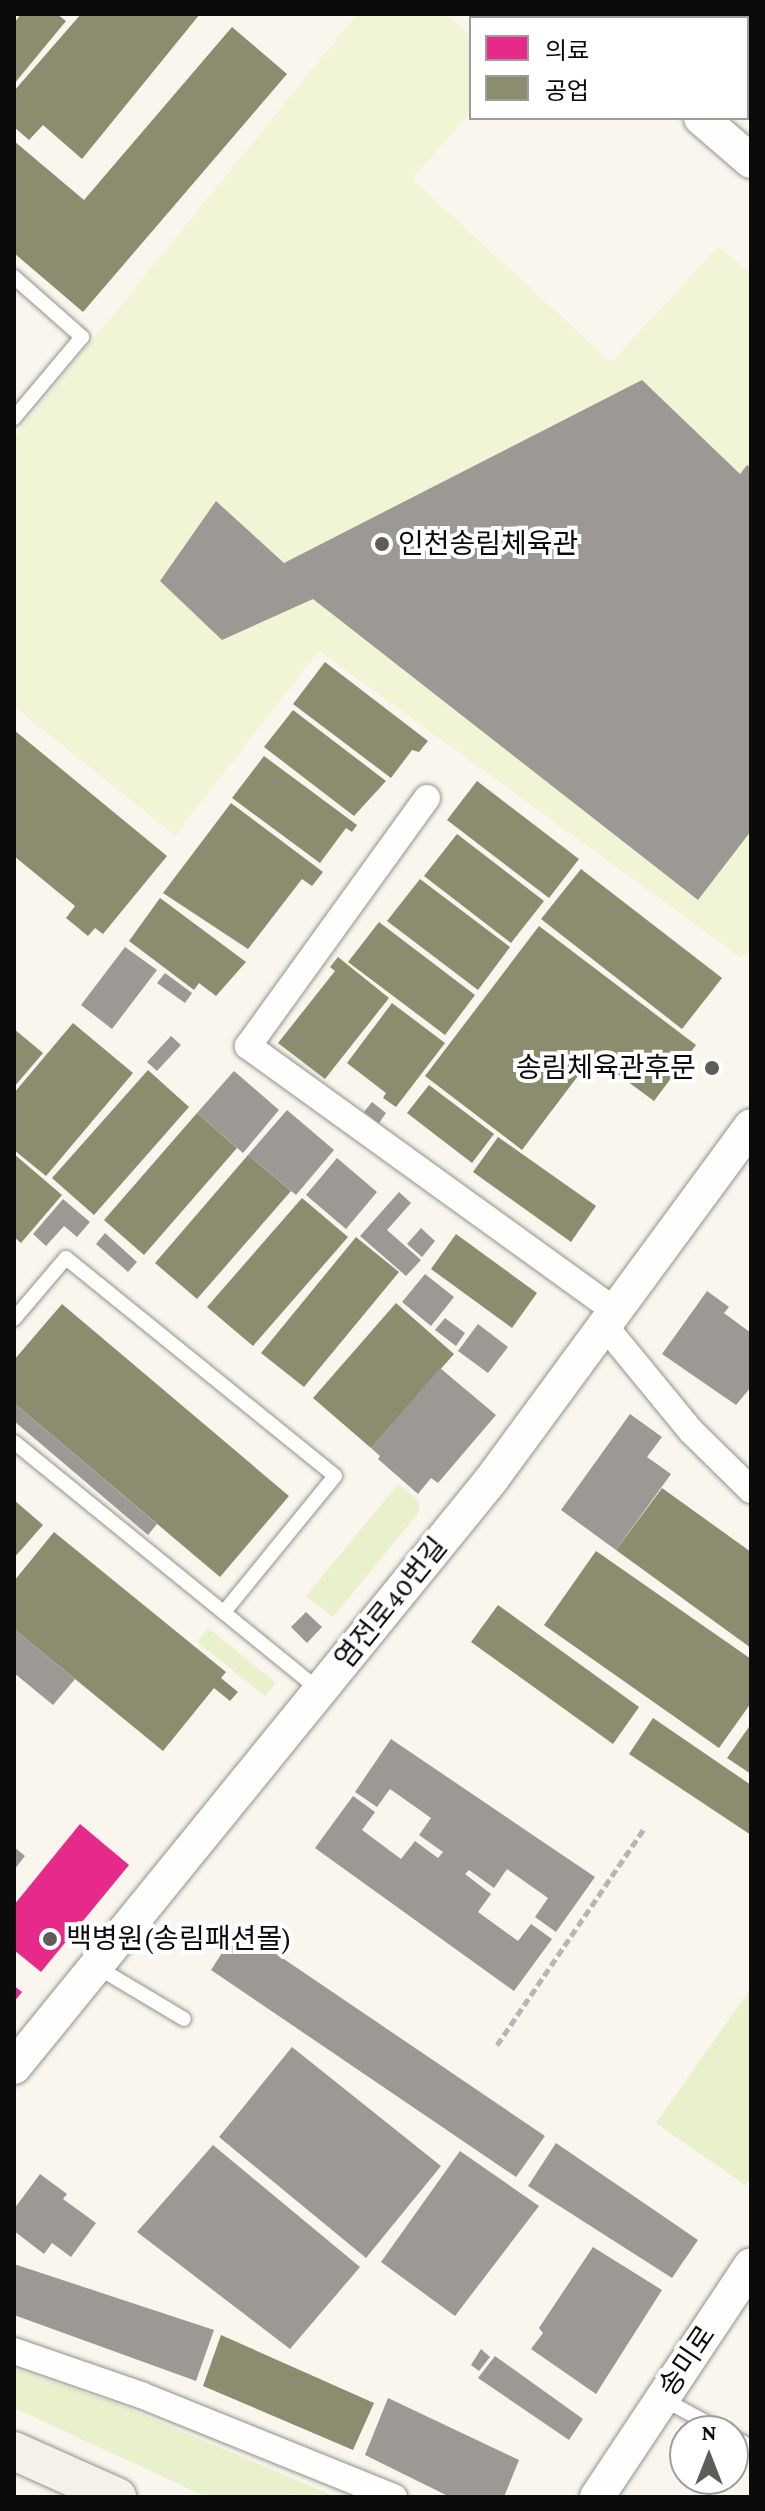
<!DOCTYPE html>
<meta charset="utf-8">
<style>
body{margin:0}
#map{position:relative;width:765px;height:2511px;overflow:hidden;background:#faf6ee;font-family:"Crimson Pro","Noto Sans KR",serif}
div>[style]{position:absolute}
.industrial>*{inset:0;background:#f0e8ec}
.green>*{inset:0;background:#e8f1cb}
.pitch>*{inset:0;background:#f2f4d6}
.health>*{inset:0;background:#e7298a}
.industry>*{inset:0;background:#8c8c6e}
.building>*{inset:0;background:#9c9894}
.path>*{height:5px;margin-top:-2.5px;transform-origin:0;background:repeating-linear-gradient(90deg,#b7b6b5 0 8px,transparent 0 12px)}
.roads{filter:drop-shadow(0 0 2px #93918d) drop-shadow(0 0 2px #93918d)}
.service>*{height:14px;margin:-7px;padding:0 7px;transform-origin:7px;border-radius:7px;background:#fefefc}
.minor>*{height:26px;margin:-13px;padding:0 13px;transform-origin:13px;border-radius:13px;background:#fefefc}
.tertiary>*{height:34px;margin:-17px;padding:0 17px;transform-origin:17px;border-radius:17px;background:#fefefc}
.secondary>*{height:38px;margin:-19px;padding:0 19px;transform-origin:19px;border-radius:19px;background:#f4f1e8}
.dots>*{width:22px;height:22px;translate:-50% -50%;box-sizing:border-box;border:4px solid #fff;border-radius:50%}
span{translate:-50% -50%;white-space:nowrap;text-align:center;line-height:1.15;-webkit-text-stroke:8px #fff;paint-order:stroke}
.poi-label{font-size:28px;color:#0b0b0b}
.left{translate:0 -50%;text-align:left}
.right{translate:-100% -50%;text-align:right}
.street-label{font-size:28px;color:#0b0b0b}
.frame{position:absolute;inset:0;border:16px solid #0b0b0b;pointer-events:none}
.legend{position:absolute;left:469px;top:16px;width:280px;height:104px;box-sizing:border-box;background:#fff;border:2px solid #9d9d9d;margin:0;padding:10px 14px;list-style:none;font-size:24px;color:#0b0b0b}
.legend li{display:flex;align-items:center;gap:16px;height:40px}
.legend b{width:40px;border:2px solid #9d9d9d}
.north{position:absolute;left:669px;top:2415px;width:80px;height:80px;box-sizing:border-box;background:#fff;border:2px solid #9d9d9d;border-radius:50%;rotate:0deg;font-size:22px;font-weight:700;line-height:32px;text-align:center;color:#0b0b0b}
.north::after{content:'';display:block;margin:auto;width:28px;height:36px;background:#5f5d5a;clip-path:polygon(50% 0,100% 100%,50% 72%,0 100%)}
</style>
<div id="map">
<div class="industrial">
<div style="clip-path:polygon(658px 14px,751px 14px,751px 96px,747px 92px,747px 18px,663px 18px)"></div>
</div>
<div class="green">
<div style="clip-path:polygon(398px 1484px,419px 1501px,419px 1512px,333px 1617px,306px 1596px)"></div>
<div style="clip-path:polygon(208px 1628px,276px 1683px,265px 1696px,197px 1642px)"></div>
<div style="clip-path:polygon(751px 1988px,751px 2177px,745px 2185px,656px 2123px)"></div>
<div style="clip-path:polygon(14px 2369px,117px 2404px,337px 2497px,207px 2497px,14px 2408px)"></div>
</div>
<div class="pitch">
<div style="clip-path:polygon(357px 14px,445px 14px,471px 36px,471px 112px,412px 179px,611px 362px,718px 247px,751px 274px,751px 947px,741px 958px,319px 651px,175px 836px,14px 707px,14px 437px)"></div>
</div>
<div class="health">
<div style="clip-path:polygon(80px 1824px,129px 1865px,41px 1972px,14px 1950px,14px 1905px)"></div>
<div style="clip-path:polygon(14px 1986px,22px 1992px,14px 2002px)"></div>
</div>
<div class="industry">
<div style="clip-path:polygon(21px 14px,57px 14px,66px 21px,14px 84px,14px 23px)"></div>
<div style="clip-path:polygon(81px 14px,200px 14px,82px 159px,43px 125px,29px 140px,14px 127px,14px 91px)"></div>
<div style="clip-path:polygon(232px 27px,287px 74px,83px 312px,14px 253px,14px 141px,84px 200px)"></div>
<div style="clip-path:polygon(325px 662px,428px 741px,419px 752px,412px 750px,391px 778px,293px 704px)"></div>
<div style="clip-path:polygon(293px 710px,386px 781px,354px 816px,264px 747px)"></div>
<div style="clip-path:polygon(14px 730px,167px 856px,103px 934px,95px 928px,88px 936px,66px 918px,75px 906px,14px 856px)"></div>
<div style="clip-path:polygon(264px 756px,357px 825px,352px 832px,346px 828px,320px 863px,232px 798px)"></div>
<div style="clip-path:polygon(477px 781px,579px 859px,549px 898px,447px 820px)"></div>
<div style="clip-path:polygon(231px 803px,323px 872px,312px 886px,302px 879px,248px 949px,163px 893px)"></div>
<div style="clip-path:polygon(457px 834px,544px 901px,511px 943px,424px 876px)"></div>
<div style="clip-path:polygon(581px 869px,722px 978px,682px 1029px,541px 919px)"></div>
<div style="clip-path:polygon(420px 879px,510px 947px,478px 990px,387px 921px)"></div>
<div style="clip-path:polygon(160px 898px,246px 962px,216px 996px,199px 983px,194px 990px,129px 941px)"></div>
<div style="clip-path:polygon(379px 922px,475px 995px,445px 1035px,348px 962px)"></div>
<div style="clip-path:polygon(539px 926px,696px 1045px,654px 1101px,593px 1056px,522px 1150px,425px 1076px)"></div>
<div style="clip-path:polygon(338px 957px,389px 998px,325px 1079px,278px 1043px,335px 971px,330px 967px)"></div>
<div style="clip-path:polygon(392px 1003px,445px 1043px,396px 1107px,383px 1098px,386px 1093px,347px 1063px)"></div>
<div style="clip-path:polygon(73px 1023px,133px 1073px,46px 1176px,14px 1150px,14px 1093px)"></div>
<div style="clip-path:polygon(14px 1029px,43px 1053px,14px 1087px)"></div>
<div style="clip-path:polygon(148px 1070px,189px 1107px,94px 1215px,52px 1178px)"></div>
<div style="clip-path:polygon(429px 1085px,494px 1134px,472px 1163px,407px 1113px)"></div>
<div style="clip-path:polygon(197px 1113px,237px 1148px,144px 1255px,104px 1220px)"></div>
<div style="clip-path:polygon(498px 1137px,596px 1206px,571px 1242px,473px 1172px)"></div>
<div style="clip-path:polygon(14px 1154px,62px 1195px,21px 1243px,14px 1237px)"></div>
<div style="clip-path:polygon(248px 1155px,291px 1191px,197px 1299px,155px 1263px)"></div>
<div style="clip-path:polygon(302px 1198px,348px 1237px,253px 1346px,207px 1307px)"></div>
<div style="clip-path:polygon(456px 1234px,537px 1293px,512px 1328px,431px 1269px)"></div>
<div style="clip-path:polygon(356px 1237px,399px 1272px,304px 1387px,261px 1353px)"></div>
<div style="clip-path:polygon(396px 1303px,454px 1354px,371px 1448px,313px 1398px)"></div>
<div style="clip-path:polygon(62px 1304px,289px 1496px,220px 1577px,14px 1403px,14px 1360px)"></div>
<div style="clip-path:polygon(662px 1488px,751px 1552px,751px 1648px,616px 1550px)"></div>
<div style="clip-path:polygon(14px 1500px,43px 1525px,14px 1558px)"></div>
<div style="clip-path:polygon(54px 1532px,226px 1672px,221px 1678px,238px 1692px,230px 1701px,214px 1688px,163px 1751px,14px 1629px,14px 1581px)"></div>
<div style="clip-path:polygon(596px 1551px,751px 1659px,751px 1703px,719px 1748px,544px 1625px)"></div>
<div style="clip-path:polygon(498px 1605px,639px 1707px,613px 1744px,471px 1642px)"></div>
<div style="clip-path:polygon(653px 1718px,751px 1785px,751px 1835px,629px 1754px)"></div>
<div style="clip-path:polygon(751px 1724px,751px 1774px,727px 1758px)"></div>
<div style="clip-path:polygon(221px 2335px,374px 2403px,353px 2450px,203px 2386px)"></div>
</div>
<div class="building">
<div style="clip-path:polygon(642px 380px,740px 474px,747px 465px,751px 467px,751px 831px,698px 900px,313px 599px,222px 640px,160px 581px,216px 501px,284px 563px)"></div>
<div style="clip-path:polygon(125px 947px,157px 970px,112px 1029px,81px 1005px)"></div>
<div style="clip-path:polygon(165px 973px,192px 993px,185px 1003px,157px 983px)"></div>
<div style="clip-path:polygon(171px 1036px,181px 1045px,157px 1071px,147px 1062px)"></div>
<div style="clip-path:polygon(234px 1071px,279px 1110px,243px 1153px,197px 1113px)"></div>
<div style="clip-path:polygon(372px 1102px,386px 1113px,379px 1123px,364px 1112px)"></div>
<div style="clip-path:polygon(287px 1110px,334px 1150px,296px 1195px,248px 1155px)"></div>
<div style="clip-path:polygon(337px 1158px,377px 1192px,346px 1229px,306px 1195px)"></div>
<div style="clip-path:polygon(399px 1192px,411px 1203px,387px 1230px,421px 1260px,406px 1276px,360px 1236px)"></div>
<div style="clip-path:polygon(63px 1199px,90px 1222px,77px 1237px,64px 1226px,46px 1246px,33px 1234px)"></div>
<div style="clip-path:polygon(421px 1228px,435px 1241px,422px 1257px,407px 1244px)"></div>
<div style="clip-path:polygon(105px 1233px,137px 1262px,128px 1272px,96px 1244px)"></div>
<div style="clip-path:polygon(425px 1274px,454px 1297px,431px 1326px,402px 1302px)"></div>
<div style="clip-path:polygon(707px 1291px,729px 1307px,724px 1313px,751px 1333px,751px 1387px,736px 1405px,662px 1354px)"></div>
<div style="clip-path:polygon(445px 1318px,465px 1333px,456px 1346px,435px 1330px)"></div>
<div style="clip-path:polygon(478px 1324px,508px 1347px,488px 1373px,458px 1351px)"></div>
<div style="clip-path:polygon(440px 1368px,496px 1415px,438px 1483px,431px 1478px,418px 1494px,378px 1459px,380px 1456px,371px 1448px)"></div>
<div style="clip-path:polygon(14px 1403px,157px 1524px,148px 1535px,14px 1421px)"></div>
<div style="clip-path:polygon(630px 1414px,662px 1437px,647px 1457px,671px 1474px,616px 1550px,561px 1510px)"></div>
<div style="clip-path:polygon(306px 1612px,322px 1627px,307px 1643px,291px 1627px)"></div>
<div style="clip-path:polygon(14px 1629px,75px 1679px,53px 1705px,14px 1673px)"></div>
<div style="clip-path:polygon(391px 1739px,595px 1877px,556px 1932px,535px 1917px,548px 1898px,507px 1869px,494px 1888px,469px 1870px,465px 1874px,491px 1894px,478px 1912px,518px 1941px,531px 1924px,552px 1939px,514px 1991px,315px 1848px,353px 1796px,375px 1812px,362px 1830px,401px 1859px,415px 1841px,438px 1858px,443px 1852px,419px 1835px,431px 1818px,390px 1789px,377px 1807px,355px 1792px)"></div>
<div style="clip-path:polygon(14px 1847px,25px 1856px,14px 1870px)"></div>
<div style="clip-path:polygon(238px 1928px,545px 2136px,516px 2177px,211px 1970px)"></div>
<div style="clip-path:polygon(292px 2047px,441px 2166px,366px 2258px,219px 2137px)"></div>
<div style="clip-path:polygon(556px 2143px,698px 2240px,672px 2278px,528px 2186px)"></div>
<div style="clip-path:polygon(213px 2145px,360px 2267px,290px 2349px,137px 2232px)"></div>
<div style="clip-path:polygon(460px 2151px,539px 2206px,455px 2316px,381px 2262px)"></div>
<div style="clip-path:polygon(40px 2174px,67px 2194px,63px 2199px,96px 2223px,71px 2257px,52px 2243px,44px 2254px,14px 2231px,14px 2209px)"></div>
<div style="clip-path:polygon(593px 2247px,662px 2290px,596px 2394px,531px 2349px,543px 2333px,539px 2328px)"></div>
<div style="clip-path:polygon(14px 2264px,214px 2330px,196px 2381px,14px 2315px)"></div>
<div style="clip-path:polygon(481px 2349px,490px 2357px,479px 2371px,471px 2365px)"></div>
<div style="clip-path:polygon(495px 2356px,583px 2419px,569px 2440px,478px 2378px)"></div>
<div style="clip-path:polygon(388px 2398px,519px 2460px,504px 2497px,450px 2497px,365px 2455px)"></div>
</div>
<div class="path">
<div style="left:497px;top:2045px;width:263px;rotate:-55.8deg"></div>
</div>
<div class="roads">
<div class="service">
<div style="left:14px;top:277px;width:91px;rotate:41.4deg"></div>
<div style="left:82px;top:337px;width:106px;rotate:130deg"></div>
<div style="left:14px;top:1319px;width:80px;rotate:-49.6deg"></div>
<div style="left:66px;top:1258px;width:346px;rotate:39deg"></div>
<div style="left:335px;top:1476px;width:176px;rotate:129.2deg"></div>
<div style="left:14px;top:1442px;width:395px;rotate:39.1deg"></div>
<div style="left:97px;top:1967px;width:101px;rotate:30.9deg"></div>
<div style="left:663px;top:2399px;width:67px;rotate:28.5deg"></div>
<div style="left:733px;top:2437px;width:21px;rotate:29deg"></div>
</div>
<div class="minor">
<div style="left:427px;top:798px;width:306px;rotate:125.8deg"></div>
<div style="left:248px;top:1046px;width:453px;rotate:35.8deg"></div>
<div style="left:604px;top:1325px;width:137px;rotate:50.6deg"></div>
<div style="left:691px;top:1431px;width:84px;rotate:44.5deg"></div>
<div style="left:14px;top:2351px;width:134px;rotate:19.1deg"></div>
<div style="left:141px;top:2395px;width:273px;rotate:22deg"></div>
</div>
<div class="tertiary">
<div style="left:582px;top:14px;width:6px;rotate:45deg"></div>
<div style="left:701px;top:118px;width:66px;rotate:40.7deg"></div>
<div style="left:14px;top:2067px;width:756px;rotate:-50.9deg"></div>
<div style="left:491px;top:1480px;width:439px;rotate:-53.7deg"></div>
<div style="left:597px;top:2497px;width:278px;rotate:-56.4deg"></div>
</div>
<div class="secondary">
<div style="left:14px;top:2451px;width:113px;rotate:24.1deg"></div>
</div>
</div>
<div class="dots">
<div style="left:382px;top:544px;background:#5f5d5a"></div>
<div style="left:712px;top:1068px;background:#5f5d5a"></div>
<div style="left:50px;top:1939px;background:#5f5d5a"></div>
</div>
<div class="poi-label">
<span class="left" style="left:398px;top:544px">인천송림체육관</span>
<span class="right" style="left:696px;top:1068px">송림체육관후문</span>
<span class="left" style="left:66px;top:1939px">백병원(송림패션몰)</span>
</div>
<div class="street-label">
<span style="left:391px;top:1603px;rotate:-51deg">염전로40번길</span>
<span style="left:687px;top:2361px;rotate:-56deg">송미로</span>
</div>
<div class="frame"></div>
<ul class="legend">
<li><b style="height:22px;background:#e7298a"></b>의료</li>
<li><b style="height:22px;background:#8c8c6e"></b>공업</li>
</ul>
<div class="north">N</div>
</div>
